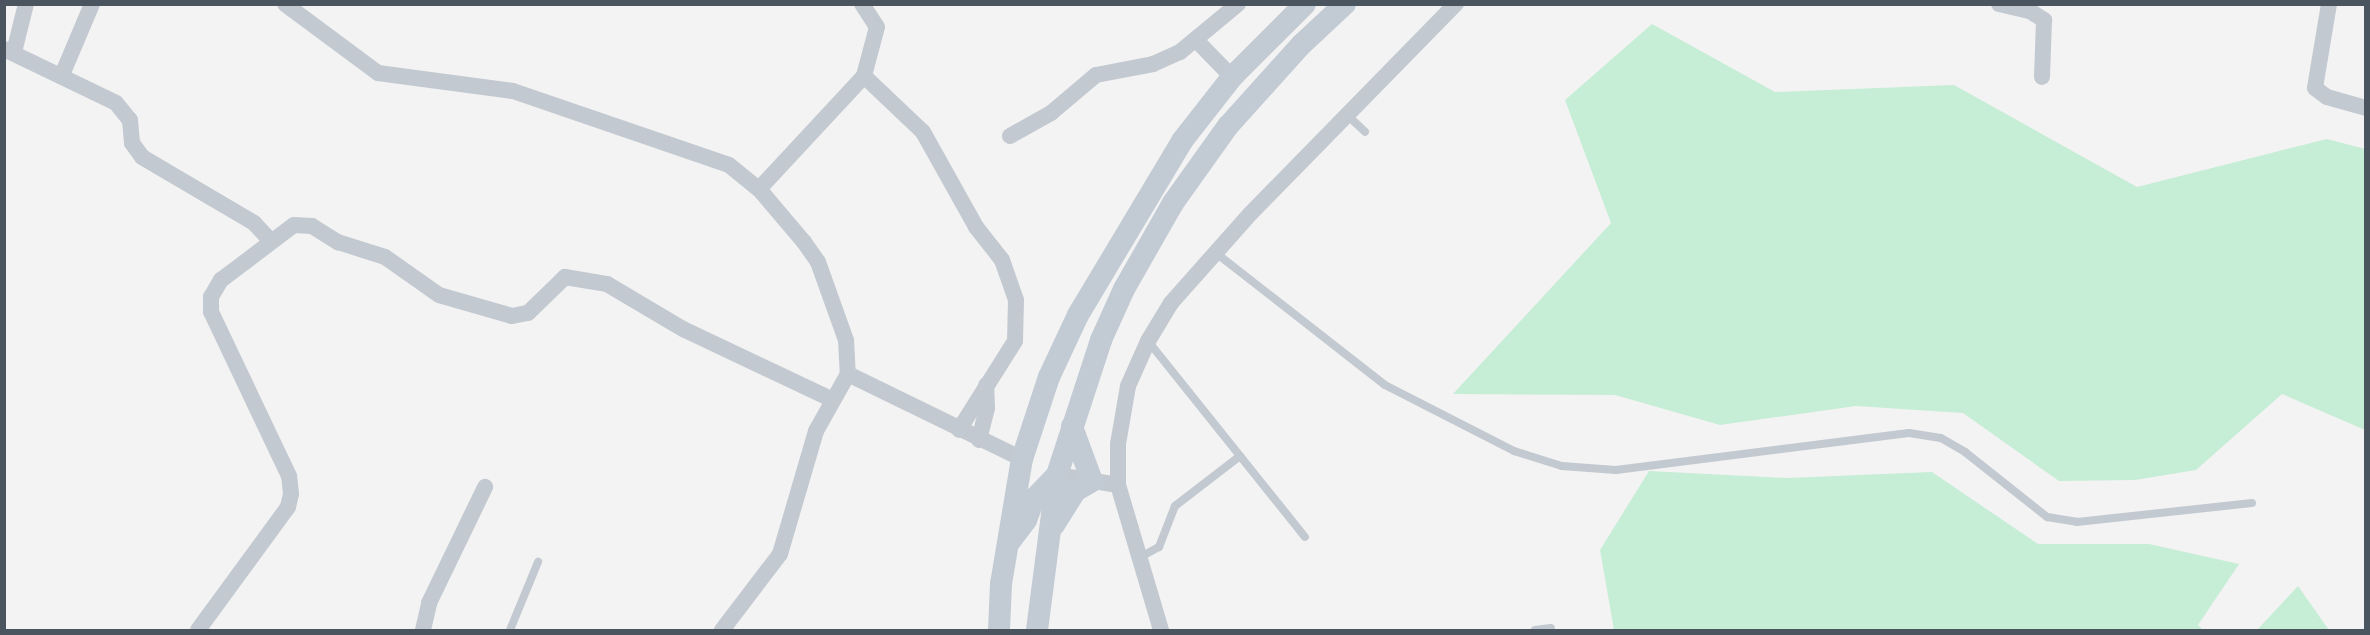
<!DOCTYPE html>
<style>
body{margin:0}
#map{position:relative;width:2370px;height:635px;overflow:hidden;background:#f4f3f3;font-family:"Work Sans",sans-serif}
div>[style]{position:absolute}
.green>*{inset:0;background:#c6edd5}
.service>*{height:8px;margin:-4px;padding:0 4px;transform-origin:4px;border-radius:4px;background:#c2c9d0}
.minor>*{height:16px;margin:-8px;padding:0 8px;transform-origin:8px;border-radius:8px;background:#c2c9d0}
.secondary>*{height:22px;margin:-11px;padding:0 11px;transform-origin:11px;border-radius:11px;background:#c2cbd4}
span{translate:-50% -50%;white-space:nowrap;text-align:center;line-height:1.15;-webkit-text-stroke:6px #fff;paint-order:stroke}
.frame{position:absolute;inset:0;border:6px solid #4b555f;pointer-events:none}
</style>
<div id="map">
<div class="green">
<div style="clip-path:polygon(1652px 24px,1775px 92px,1954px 85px,2137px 187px,2327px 139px,2365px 149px,2365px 430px,2282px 394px,2196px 470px,2135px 480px,2059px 481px,1963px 413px,1856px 406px,1720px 425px,1615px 395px,1453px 394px,1611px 223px,1565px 100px)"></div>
<div style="clip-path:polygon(1649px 471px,1787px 478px,1932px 472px,2038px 544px,2149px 544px,2239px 564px,2198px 625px,2203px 630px,1614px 630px,1600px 550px)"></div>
<div style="clip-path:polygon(2298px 586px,2329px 630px,2257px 630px)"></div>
</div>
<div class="service">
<div style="left:1346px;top:114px;width:26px;rotate:43deg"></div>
<div style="left:1216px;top:253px;width:214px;rotate:38deg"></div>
<div style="left:1385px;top:385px;width:145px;rotate:27.1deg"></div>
<div style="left:1514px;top:451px;width:50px;rotate:17.4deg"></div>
<div style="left:1562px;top:466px;width:54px;rotate:4.2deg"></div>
<div style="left:1616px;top:470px;width:295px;rotate:-7.2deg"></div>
<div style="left:1909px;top:433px;width:32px;rotate:9deg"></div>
<div style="left:1941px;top:438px;width:28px;rotate:30deg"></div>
<div style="left:1965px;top:452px;width:105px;rotate:38.4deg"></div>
<div style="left:2047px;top:517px;width:30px;rotate:9deg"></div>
<div style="left:2077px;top:522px;width:176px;rotate:-6.2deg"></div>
<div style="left:1148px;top:341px;width:251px;rotate:51.3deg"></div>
<div style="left:1139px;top:558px;width:23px;rotate:-29deg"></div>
<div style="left:1159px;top:547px;width:44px;rotate:-68.7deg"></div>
<div style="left:1175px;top:506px;width:82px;rotate:-37.6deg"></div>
<div style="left:510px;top:630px;width:74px;rotate:-67.6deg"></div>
<div style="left:1535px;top:630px;width:16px;rotate:-7deg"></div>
</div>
<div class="minor">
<div style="left:285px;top:4px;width:116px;rotate:36.6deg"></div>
<div style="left:378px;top:73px;width:136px;rotate:7.6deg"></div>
<div style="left:513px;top:91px;width:228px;rotate:18.9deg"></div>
<div style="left:729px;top:165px;width:38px;rotate:39deg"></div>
<div style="left:759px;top:189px;width:70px;rotate:49.7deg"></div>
<div style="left:804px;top:242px;width:24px;rotate:55deg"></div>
<div style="left:818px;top:262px;width:83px;rotate:70.3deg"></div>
<div style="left:846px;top:340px;width:34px;rotate:87deg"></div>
<div style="left:848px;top:374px;width:65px;rotate:119.3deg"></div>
<div style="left:816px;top:431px;width:128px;rotate:106.3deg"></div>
<div style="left:780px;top:554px;width:96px;rotate:127.3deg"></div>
<div style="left:862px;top:4px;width:27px;rotate:57deg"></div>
<div style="left:877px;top:27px;width:51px;rotate:104.9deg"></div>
<div style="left:864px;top:76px;width:81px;rotate:43.5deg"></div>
<div style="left:923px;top:132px;width:109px;rotate:60.8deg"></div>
<div style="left:976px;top:227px;width:42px;rotate:51.8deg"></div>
<div style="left:1002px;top:260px;width:42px;rotate:70.7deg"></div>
<div style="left:1016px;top:300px;width:41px;rotate:91.4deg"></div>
<div style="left:1015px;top:341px;width:105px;rotate:122.2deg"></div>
<div style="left:1999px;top:4px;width:32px;rotate:13deg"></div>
<div style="left:2030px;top:11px;width:17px;rotate:33deg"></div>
<div style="left:2044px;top:20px;width:57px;rotate:92deg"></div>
<div style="left:2329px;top:4px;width:85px;rotate:99.5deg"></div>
<div style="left:2315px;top:88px;width:15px;rotate:37deg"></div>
<div style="left:2327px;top:97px;width:41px;rotate:15.8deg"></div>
<div style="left:1196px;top:40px;width:52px;rotate:45.8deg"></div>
<div style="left:4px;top:49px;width:124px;rotate:25.7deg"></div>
<div style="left:116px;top:103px;width:22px;rotate:51deg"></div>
<div style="left:130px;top:120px;width:23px;rotate:85deg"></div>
<div style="left:132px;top:143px;width:17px;rotate:54deg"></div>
<div style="left:142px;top:157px;width:130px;rotate:30.5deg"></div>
<div style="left:254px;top:223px;width:25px;rotate:47deg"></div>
<div style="left:14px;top:52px;width:49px;rotate:-76deg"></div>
<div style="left:62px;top:75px;width:77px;rotate:-67.1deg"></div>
<div style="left:1010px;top:136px;width:47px;rotate:-29.3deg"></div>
<div style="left:1051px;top:113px;width:59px;rotate:-40.2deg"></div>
<div style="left:1096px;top:75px;width:58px;rotate:-10.9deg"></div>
<div style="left:1153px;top:64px;width:30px;rotate:-24deg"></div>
<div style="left:1180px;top:52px;width:75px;rotate:-39.6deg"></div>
<div style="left:759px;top:189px;width:154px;rotate:-47.1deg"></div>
<div style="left:848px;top:374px;width:194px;rotate:26deg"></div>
<div style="left:979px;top:440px;width:33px;rotate:-76deg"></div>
<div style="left:987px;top:408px;width:23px;rotate:-92deg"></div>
<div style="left:1057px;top:475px;width:62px;rotate:9.3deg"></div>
<div style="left:198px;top:630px;width:152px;rotate:-53.8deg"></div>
<div style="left:288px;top:507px;width:13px;rotate:-77deg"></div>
<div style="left:291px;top:494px;width:18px;rotate:-96deg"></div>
<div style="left:289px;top:476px;width:182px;rotate:-115.4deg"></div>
<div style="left:211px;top:312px;width:15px;rotate:-90deg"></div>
<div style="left:211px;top:297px;width:20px;rotate:-60deg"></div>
<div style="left:221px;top:280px;width:91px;rotate:-37deg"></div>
<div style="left:294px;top:225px;width:18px;rotate:3deg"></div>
<div style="left:312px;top:226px;width:31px;rotate:32deg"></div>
<div style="left:338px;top:242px;width:49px;rotate:17.7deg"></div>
<div style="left:385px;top:257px;width:66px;rotate:35.1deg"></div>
<div style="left:439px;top:295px;width:76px;rotate:16deg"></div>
<div style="left:512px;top:316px;width:16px;rotate:-11deg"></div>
<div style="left:528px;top:313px;width:52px;rotate:-44.2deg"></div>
<div style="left:565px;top:277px;width:43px;rotate:9.5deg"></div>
<div style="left:607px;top:284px;width:88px;rotate:30.6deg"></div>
<div style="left:683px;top:329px;width:166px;rotate:25.3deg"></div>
<div style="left:423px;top:630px;width:28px;rotate:-77deg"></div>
<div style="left:429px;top:603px;width:129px;rotate:-64.2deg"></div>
<div style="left:1161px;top:630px;width:151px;rotate:-106.5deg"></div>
<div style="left:1118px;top:485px;width:41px;rotate:-90deg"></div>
<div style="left:1118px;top:444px;width:59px;rotate:-80.2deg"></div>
<div style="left:1128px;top:386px;width:49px;rotate:-66deg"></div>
<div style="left:1148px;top:341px;width:44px;rotate:-58.8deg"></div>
<div style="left:1171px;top:303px;width:120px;rotate:-48.4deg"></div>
<div style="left:1251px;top:213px;width:293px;rotate:-45.6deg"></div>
</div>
<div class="secondary">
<div style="left:1054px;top:525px;width:40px;rotate:-58deg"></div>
<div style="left:1075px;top:491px;width:20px;rotate:-30deg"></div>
<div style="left:1092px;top:481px;width:58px;rotate:-110.3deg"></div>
<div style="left:1008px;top:544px;width:30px;rotate:-53deg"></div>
<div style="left:1026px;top:520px;width:22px;rotate:-69deg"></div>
<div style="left:1034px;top:499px;width:33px;rotate:-46deg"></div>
<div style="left:999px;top:630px;width:46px;rotate:-87.5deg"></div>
<div style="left:1001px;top:584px;width:127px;rotate:-80.5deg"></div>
<div style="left:1022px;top:459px;width:86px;rotate:-71.8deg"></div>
<div style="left:1049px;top:377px;width:68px;rotate:-64.9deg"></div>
<div style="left:1078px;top:315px;width:203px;rotate:-59.1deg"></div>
<div style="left:1182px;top:141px;width:81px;rotate:-52deg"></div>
<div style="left:1232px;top:77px;width:103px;rotate:-45deg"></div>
<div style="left:1037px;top:630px;width:156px;rotate:-82.6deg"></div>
<div style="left:1057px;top:475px;width:142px;rotate:-71.9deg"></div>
<div style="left:1101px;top:340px;width:56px;rotate:-65.7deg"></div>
<div style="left:1124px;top:289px;width:99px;rotate:-60.3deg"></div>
<div style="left:1173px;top:203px;width:95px;rotate:-54.5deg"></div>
<div style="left:1228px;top:126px;width:109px;rotate:-48deg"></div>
<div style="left:1301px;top:45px;width:60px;rotate:-43deg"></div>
</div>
<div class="frame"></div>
</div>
